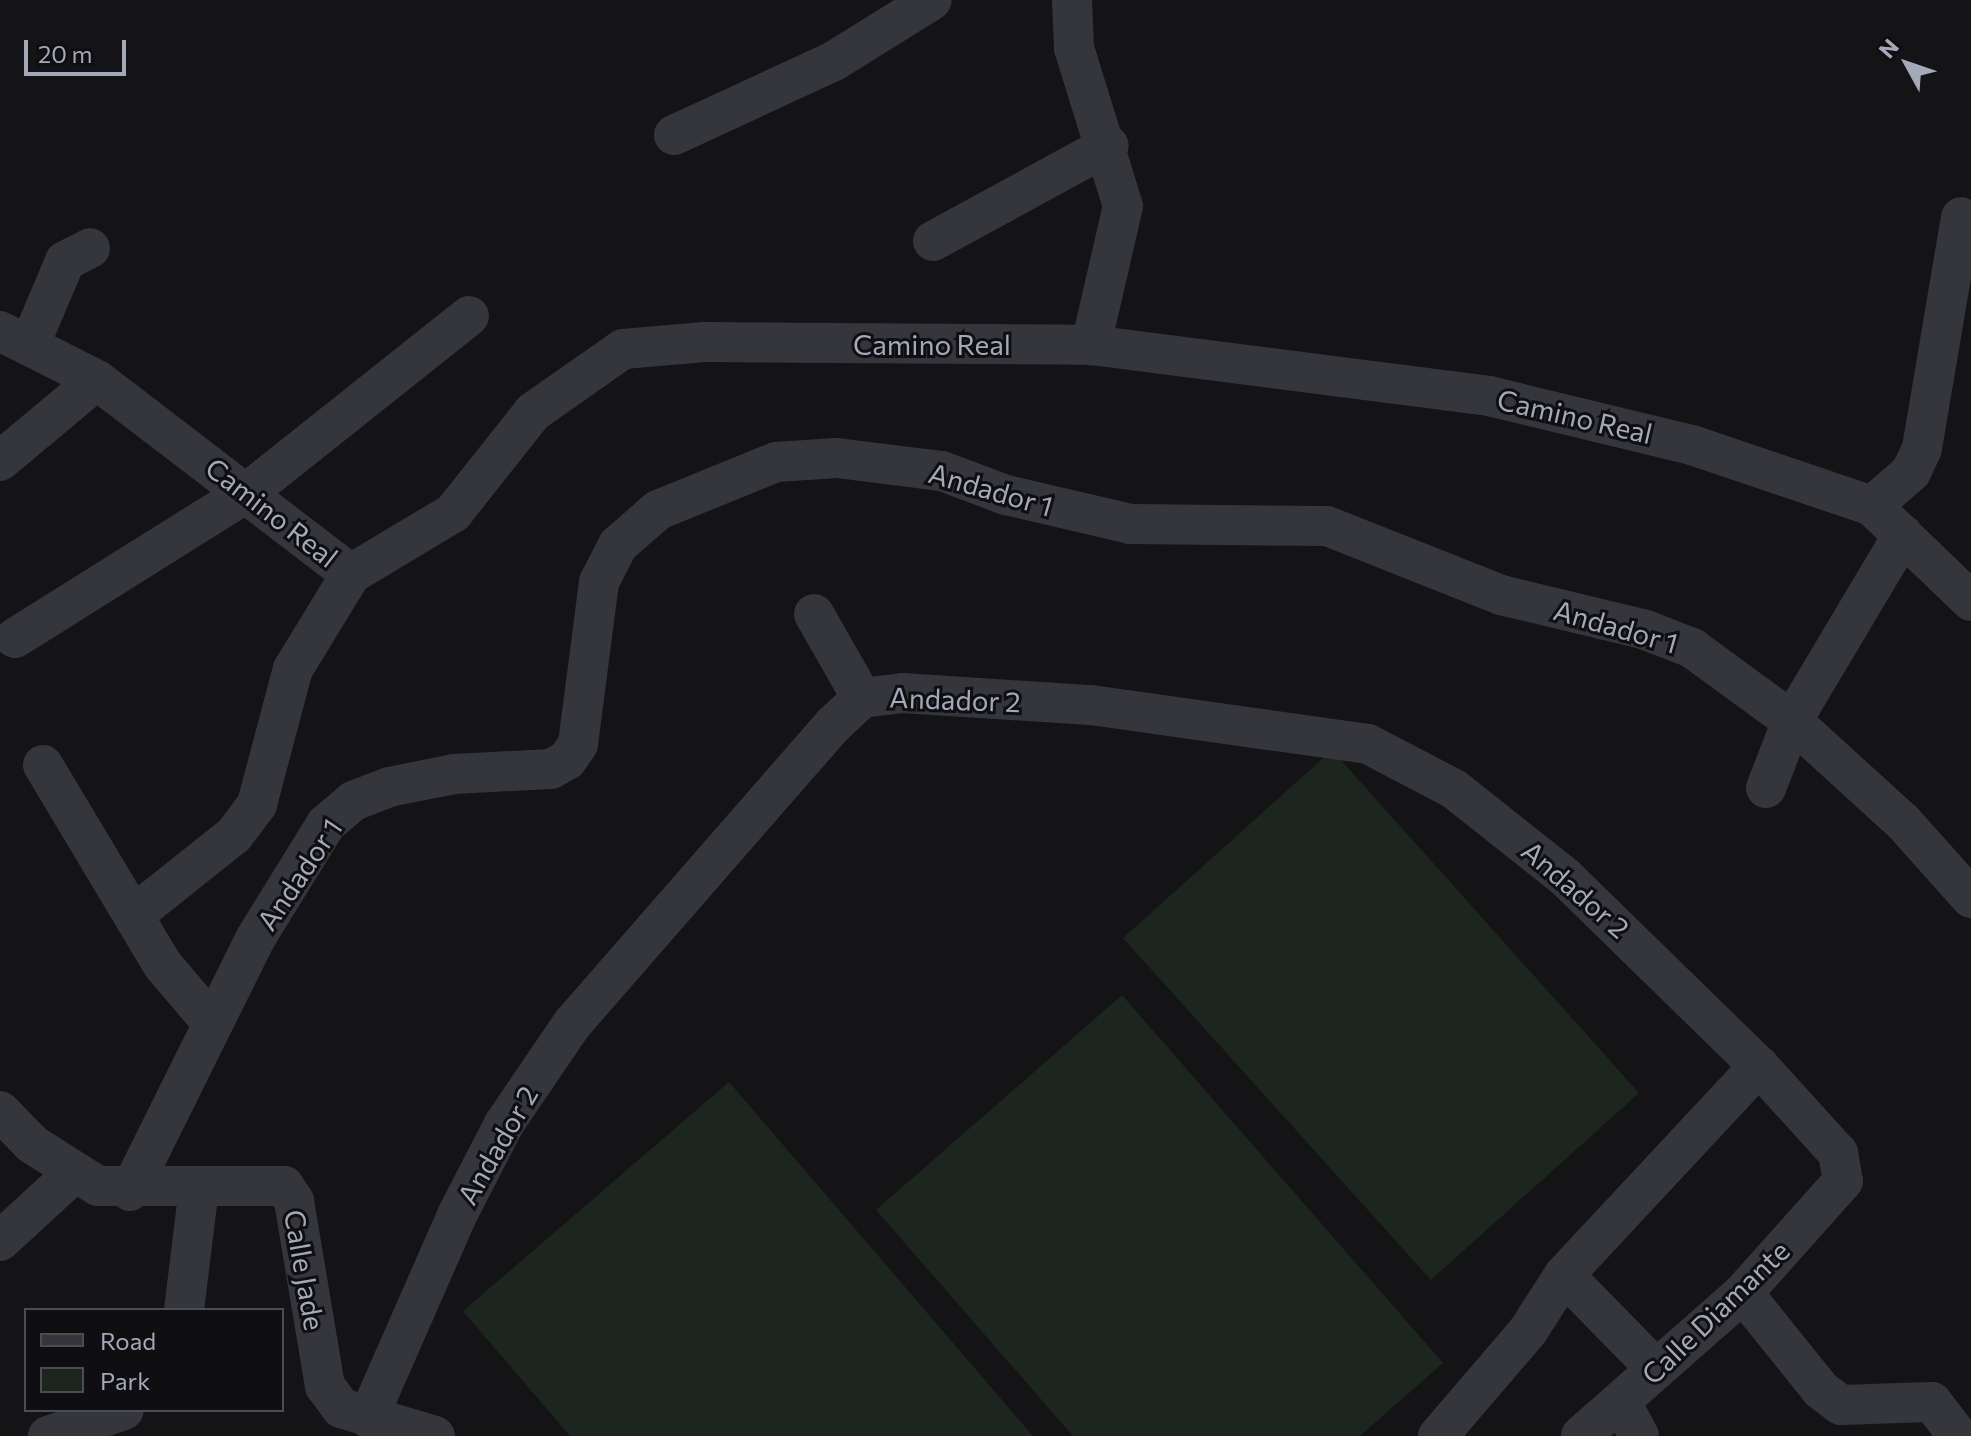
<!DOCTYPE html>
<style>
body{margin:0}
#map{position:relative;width:1971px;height:1436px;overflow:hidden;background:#141416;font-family:Commissioner,sans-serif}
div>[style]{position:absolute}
.green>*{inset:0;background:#1c251e}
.minor>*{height:40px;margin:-20px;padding:0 20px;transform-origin:20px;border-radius:20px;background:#35353c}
span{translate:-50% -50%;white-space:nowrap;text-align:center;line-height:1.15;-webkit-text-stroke:6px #0f0f11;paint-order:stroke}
.street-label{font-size:28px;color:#a4a9b8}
.legend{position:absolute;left:24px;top:1308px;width:260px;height:104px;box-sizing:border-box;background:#0f0f11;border:2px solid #4b4d54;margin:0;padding:10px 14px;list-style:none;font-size:24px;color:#a4a9b8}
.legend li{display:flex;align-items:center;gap:16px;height:40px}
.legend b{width:40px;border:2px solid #4b4d54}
.north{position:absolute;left:1867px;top:24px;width:80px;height:80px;-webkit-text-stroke:6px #0f0f11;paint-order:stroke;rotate:310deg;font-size:22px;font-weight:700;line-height:32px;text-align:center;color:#a4a9b8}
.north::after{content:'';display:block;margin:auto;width:28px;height:36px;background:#a4a9b8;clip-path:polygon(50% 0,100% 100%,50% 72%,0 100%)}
.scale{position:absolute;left:24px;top:40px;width:102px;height:36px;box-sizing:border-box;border:4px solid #a4a9b8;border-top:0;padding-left:10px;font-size:24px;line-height:28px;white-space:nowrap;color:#a4a9b8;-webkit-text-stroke:6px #0f0f11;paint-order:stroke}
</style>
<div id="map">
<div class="green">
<div style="clip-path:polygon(1332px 750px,1639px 1093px,1431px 1280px,1123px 938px)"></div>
<div style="clip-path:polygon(1122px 995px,1443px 1363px,1360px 1436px,1073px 1436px,876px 1210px)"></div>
<div style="clip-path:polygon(729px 1082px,857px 1231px,1033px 1436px,570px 1436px,463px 1311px)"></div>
</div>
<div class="minor">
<div style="left:1072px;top:0;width:48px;rotate:87.6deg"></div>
<div style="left:1074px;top:48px;width:165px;rotate:72.8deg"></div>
<div style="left:1123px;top:206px;width:143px;rotate:103deg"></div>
<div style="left:674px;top:135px;width:176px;rotate:-24.8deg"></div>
<div style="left:834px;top:61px;width:115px;rotate:-31.9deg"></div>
<div style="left:933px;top:241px;width:200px;rotate:-28.6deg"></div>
<div style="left:0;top:331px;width:109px;rotate:26.8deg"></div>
<div style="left:97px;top:380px;width:320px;rotate:37.4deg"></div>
<div style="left:30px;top:344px;width:90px;rotate:-67.1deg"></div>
<div style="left:65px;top:261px;width:28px;rotate:-27deg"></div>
<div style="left:0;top:461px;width:126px;rotate:-39.9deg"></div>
<div style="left:1872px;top:506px;width:52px;rotate:-41.1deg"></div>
<div style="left:1911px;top:472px;width:26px;rotate:-65deg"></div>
<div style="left:1922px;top:448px;width:234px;rotate:-80.4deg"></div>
<div style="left:351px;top:574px;width:119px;rotate:-30.9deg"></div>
<div style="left:453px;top:513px;width:129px;rotate:-51.6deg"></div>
<div style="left:533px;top:412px;width:110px;rotate:-35deg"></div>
<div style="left:623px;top:349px;width:82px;rotate:-4.9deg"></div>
<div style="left:705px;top:342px;width:386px;rotate:0.4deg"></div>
<div style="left:1091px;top:345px;width:401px;rotate:7.3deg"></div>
<div style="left:1489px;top:396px;width:209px;rotate:13.6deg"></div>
<div style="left:1692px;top:445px;width:190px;rotate:18.7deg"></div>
<div style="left:1872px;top:506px;width:137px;rotate:43.8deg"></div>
<div style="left:814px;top:614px;width:97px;rotate:60.3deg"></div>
<div style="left:15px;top:638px;width:276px;rotate:-32.1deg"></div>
<div style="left:249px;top:491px;width:281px;rotate:-38.5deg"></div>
<div style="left:43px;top:765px;width:232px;rotate:59.1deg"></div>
<div style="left:162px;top:964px;width:77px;rotate:49.7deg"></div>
<div style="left:1766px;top:788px;width:72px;rotate:-68.8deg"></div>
<div style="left:1792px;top:721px;width:217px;rotate:-59.2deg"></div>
<div style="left:136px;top:913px;width:125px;rotate:-38.5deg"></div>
<div style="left:234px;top:835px;width:39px;rotate:-53deg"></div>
<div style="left:257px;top:804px;width:140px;rotate:-75.1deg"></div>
<div style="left:293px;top:669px;width:111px;rotate:-58.6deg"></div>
<div style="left:0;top:1111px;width:46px;rotate:45.9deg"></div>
<div style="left:32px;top:1144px;width:78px;rotate:32.5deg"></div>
<div style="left:98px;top:1186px;width:186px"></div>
<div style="left:284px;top:1186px;width:18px;rotate:56deg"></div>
<div style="left:294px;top:1201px;width:188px;rotate:80.5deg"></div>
<div style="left:325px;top:1386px;width:27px;rotate:54deg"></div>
<div style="left:341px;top:1408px;width:98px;rotate:16.6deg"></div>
<div style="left:130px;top:1191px;width:281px;rotate:-63.6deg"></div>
<div style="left:255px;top:939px;width:135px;rotate:-58.3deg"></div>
<div style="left:326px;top:824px;width:35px;rotate:-40deg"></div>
<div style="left:353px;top:801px;width:39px;rotate:-21deg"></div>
<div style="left:389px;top:787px;width:66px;rotate:-11.3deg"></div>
<div style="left:454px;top:774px;width:97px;rotate:-3deg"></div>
<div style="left:551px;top:769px;width:18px;rotate:-29deg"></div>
<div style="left:567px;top:760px;width:19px;rotate:-55deg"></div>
<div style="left:578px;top:744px;width:163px;rotate:-82.6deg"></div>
<div style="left:599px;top:582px;width:42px;rotate:-62.8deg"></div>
<div style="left:618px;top:545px;width:53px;rotate:-41.2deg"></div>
<div style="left:658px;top:510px;width:127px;rotate:-22.1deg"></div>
<div style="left:776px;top:462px;width:61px;rotate:-3.8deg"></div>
<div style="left:837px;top:458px;width:106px;rotate:7.1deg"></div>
<div style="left:942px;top:471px;width:68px;rotate:20.6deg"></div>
<div style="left:1006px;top:495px;width:128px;rotate:13.1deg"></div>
<div style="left:1131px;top:524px;width:196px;rotate:0.6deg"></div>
<div style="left:1327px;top:526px;width:187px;rotate:21.6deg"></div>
<div style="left:1501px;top:595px;width:146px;rotate:13.5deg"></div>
<div style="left:1643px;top:629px;width:53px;rotate:21.2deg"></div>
<div style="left:1692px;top:648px;width:124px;rotate:36.1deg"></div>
<div style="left:1792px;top:721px;width:150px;rotate:42.3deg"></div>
<div style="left:1903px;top:822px;width:102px;rotate:48.2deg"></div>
<div style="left:0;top:1241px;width:99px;rotate:-42.5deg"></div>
<div style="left:1564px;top:1275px;width:132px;rotate:45.6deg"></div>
<div style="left:1743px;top:1293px;width:124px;rotate:51.2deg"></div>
<div style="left:1821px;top:1390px;width:25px;rotate:37deg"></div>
<div style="left:1841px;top:1405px;width:91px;rotate:-1.9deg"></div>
<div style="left:1932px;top:1402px;width:43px;rotate:52.6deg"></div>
<div style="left:184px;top:1310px;width:124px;rotate:-83deg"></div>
<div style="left:1621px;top:1402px;width:38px;rotate:62deg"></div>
<div style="left:368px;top:1418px;width:222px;rotate:-66.3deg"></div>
<div style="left:457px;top:1215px;width:102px;rotate:-62.7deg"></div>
<div style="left:504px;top:1124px;width:121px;rotate:-55.8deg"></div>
<div style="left:572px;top:1024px;width:397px;rotate:-48.9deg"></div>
<div style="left:833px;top:725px;width:40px;rotate:-43deg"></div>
<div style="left:862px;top:698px;width:41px;rotate:-7deg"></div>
<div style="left:903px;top:693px;width:188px;rotate:3.7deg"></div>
<div style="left:1091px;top:705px;width:280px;rotate:8deg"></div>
<div style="left:1368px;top:744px;width:97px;rotate:27.6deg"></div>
<div style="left:1454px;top:789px;width:142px;rotate:38.4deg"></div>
<div style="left:1565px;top:877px;width:271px;rotate:44.3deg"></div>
<div style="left:1759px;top:1066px;width:118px;rotate:47.8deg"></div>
<div style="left:1838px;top:1153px;width:28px;rotate:80deg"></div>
<div style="left:1843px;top:1181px;width:150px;rotate:131.8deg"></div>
<div style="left:1743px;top:1293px;width:216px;rotate:138.6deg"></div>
<div style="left:48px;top:1436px;width:80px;rotate:-18.9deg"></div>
<div style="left:1438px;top:1436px;width:138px;rotate:-49.4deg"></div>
<div style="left:1528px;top:1331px;width:67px;rotate:-57.3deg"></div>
<div style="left:1564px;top:1275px;width:286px;rotate:-47deg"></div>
</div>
<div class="street-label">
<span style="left:932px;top:344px">Camino Real</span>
<span style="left:1575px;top:416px;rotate:13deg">Camino Real</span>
<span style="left:991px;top:489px;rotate:16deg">Andador 1</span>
<span style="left:272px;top:512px;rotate:38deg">Camino Real</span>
<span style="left:1616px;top:626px;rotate:16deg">Andador 1</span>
<span style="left:955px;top:699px;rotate:2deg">Andador 2</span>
<span style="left:299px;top:874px;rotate:-56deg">Andador 1</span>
<span style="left:1576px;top:889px;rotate:41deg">Andador 2</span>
<span style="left:497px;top:1145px;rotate:-60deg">Andador 2</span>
<span style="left:305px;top:1270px;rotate:80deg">Calle Jade</span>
<span style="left:1715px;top:1312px;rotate:-44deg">Calle Diamante</span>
</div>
<ul class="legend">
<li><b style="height:10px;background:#35353c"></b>Road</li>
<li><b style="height:22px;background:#1c251e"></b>Park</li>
</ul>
<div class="north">N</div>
<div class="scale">20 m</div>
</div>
